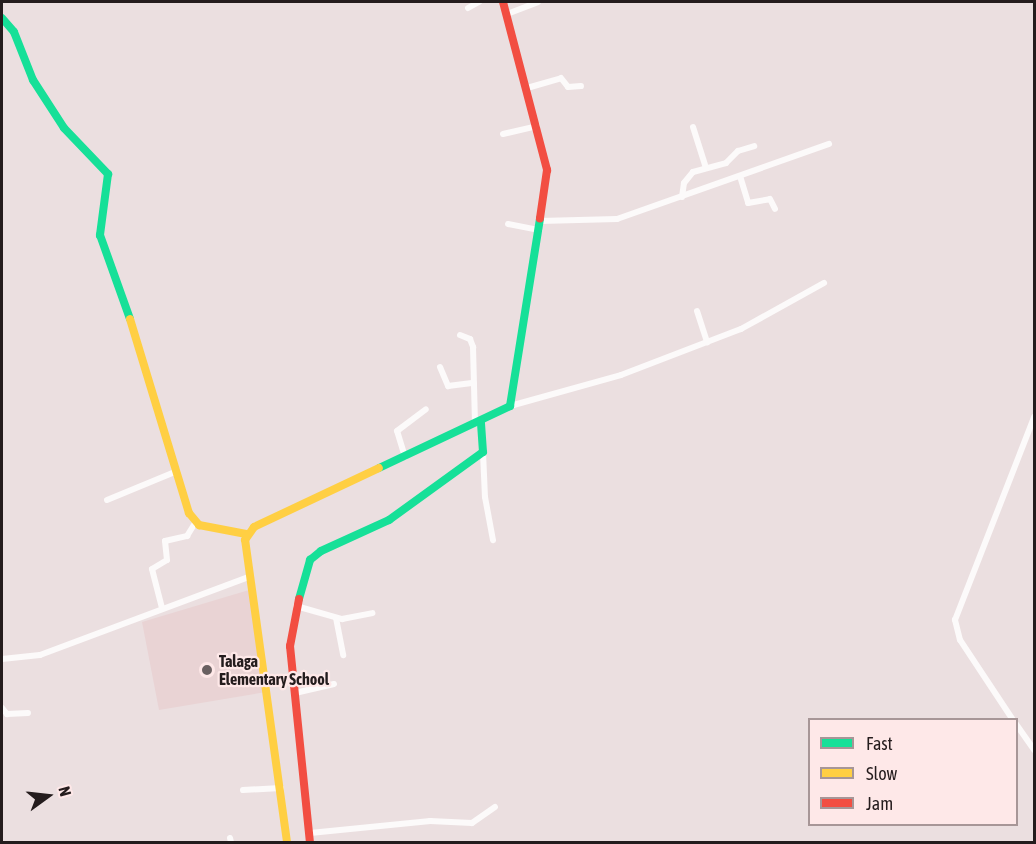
<!DOCTYPE html>
<style>
body{margin:0}
#map{position:relative;width:1036px;height:844px;overflow:hidden;background:#ebdfe0;font-family:"Asap Condensed",sans-serif}
div>[style]{position:absolute}
.built>*{inset:0;background:#e9d3d4}
.street>*{height:6px;margin:-3px;padding:0 3px;transform-origin:3px;border-radius:3px;background:#fcfafa}
.fast>*{height:8px;margin:-4px;padding:0 4px;transform-origin:4px;border-radius:4px;background:#16e098}
.slow>*{height:8px;margin:-4px;padding:0 4px;transform-origin:4px;border-radius:4px;background:#ffcf43}
.jam>*{height:8px;margin:-4px;padding:0 4px;transform-origin:4px;border-radius:4px;background:#f24e42}
.dots>*{width:16px;height:16px;translate:-50% -50%;box-sizing:border-box;border:3px solid #fee8e8;border-radius:50%}
span{translate:-50% -50%;white-space:nowrap;text-align:center;line-height:1.15;-webkit-text-stroke:4.5px #fee8e8;paint-order:stroke}
.poi-label{font-size:16px;color:#241c1d;font-weight:700}
.left{translate:0 -50%;text-align:left}
.frame{position:absolute;inset:0;border:3px solid #241c1d;pointer-events:none}
.legend{position:absolute;left:808px;top:718px;width:210px;height:108px;box-sizing:border-box;background:#fee8e8;border:2px solid #a79697;margin:0;padding:8px 10px;list-style:none;font-size:18px;color:#241c1d}
.legend li{display:flex;align-items:center;gap:12px;height:30px}
.legend b{width:30px;border:2px solid #a79697}
.north{position:absolute;left:18px;top:766px;width:60px;height:60px;-webkit-text-stroke:4px #fee8e8;paint-order:stroke;rotate:75deg;font-size:16px;font-weight:700;line-height:24px;text-align:center;color:#241c1d}
.north::after{content:'';display:block;margin:auto;width:21px;height:27px;background:#241c1d;clip-path:polygon(50% 0,100% 100%,50% 72%,0 100%)}
</style>
<div id="map">
<div class="built">
<div style="clip-path:polygon(249px 590px,266px 692px,159px 710px,142px 622px)"></div>
</div>
<div class="street">
<div style="left:468px;top:8px;width:13px;rotate:-29deg"></div>
<div style="left:507px;top:14px;width:33px;rotate:-21deg"></div>
<div style="left:527px;top:88px;width:35px;rotate:-16deg"></div>
<div style="left:561px;top:78px;width:11px;rotate:52deg"></div>
<div style="left:568px;top:87px;width:13px;rotate:-4deg"></div>
<div style="left:693px;top:127px;width:43px;rotate:72.4deg"></div>
<div style="left:503px;top:134px;width:35px;rotate:-13deg"></div>
<div style="left:740px;top:176px;width:28px;rotate:73deg"></div>
<div style="left:748px;top:203px;width:22px;rotate:-10deg"></div>
<div style="left:770px;top:199px;width:11px;rotate:63deg"></div>
<div style="left:682px;top:197px;width:14px;rotate:-82deg"></div>
<div style="left:684px;top:183px;width:14px;rotate:-51deg"></div>
<div style="left:693px;top:172px;width:34px;rotate:-15deg"></div>
<div style="left:726px;top:163px;width:17px;rotate:-45deg"></div>
<div style="left:738px;top:151px;width:17px;rotate:-17deg"></div>
<div style="left:540px;top:221px;width:77px;rotate:-1.5deg"></div>
<div style="left:617px;top:219px;width:225px;rotate:-19.5deg"></div>
<div style="left:508px;top:224px;width:32px;rotate:11deg"></div>
<div style="left:697px;top:311px;width:33px;rotate:72deg"></div>
<div style="left:460px;top:335px;width:11px;rotate:22deg"></div>
<div style="left:470px;top:339px;width:9px;rotate:69deg"></div>
<div style="left:473px;top:347px;width:76px;rotate:88.5deg"></div>
<div style="left:440px;top:367px;width:21px;rotate:67deg"></div>
<div style="left:448px;top:386px;width:26px;rotate:-7deg"></div>
<div style="left:510px;top:406px;width:115px;rotate:-15.6deg"></div>
<div style="left:621px;top:375px;width:129px;rotate:-21deg"></div>
<div style="left:741px;top:329px;width:95px;rotate:-29deg"></div>
<div style="left:483px;top:452px;width:45px;rotate:87.5deg"></div>
<div style="left:485px;top:497px;width:44px;rotate:79.5deg"></div>
<div style="left:405px;top:457px;width:27px;rotate:-107deg"></div>
<div style="left:397px;top:431px;width:36px;rotate:-37deg"></div>
<div style="left:107px;top:500px;width:76px;rotate:-22.5deg"></div>
<div style="left:296px;top:606px;width:48px;rotate:15.8deg"></div>
<div style="left:342px;top:619px;width:31px;rotate:-11deg"></div>
<div style="left:162px;top:608px;width:40px;rotate:-104.4deg"></div>
<div style="left:152px;top:569px;width:17px;rotate:-31deg"></div>
<div style="left:167px;top:560px;width:19px;rotate:-96deg"></div>
<div style="left:165px;top:541px;width:23px;rotate:-13deg"></div>
<div style="left:187px;top:536px;width:15px;rotate:-58deg"></div>
<div style="left:336px;top:618px;width:38px;rotate:79deg"></div>
<div style="left:2px;top:659px;width:38px;rotate:-6deg"></div>
<div style="left:40px;top:655px;width:223px;rotate:-20.5deg"></div>
<div style="left:295px;top:693px;width:40px;rotate:-13deg"></div>
<div style="left:2px;top:708px;width:8px;rotate:50deg"></div>
<div style="left:7px;top:714px;width:21px;rotate:-3deg"></div>
<div style="left:1013px;top:720px;width:96px;rotate:-123.5deg"></div>
<div style="left:960px;top:640px;width:21px;rotate:-104deg"></div>
<div style="left:955px;top:620px;width:218px;rotate:-68.7deg"></div>
<div style="left:1016px;top:724px;width:32px;rotate:55deg"></div>
<div style="left:243px;top:790px;width:38px;rotate:-3deg"></div>
<div style="left:310px;top:833px;width:121px;rotate:-5.7deg"></div>
<div style="left:430px;top:821px;width:42px;rotate:2.7deg"></div>
<div style="left:472px;top:823px;width:28px;rotate:-35deg"></div>
<div style="left:230px;top:838px;width:4px;rotate:76deg"></div>
</div>
<div class="fast">
<div style="left:2px;top:18px;width:18px;rotate:49deg"></div>
<div style="left:14px;top:32px;width:52px;rotate:68.4deg"></div>
<div style="left:33px;top:80px;width:57px;rotate:57.1deg"></div>
<div style="left:64px;top:128px;width:64px;rotate:46.3deg"></div>
<div style="left:108px;top:174px;width:62px;rotate:97.5deg"></div>
<div style="left:100px;top:235px;width:89px;rotate:70.3deg"></div>
<div style="left:379px;top:468px;width:145px;rotate:-25.3deg"></div>
<div style="left:510px;top:406px;width:190px;rotate:-80.9deg"></div>
<div style="left:299px;top:599px;width:41px;rotate:-74.2deg"></div>
<div style="left:310px;top:560px;width:14px;rotate:-39deg"></div>
<div style="left:321px;top:551px;width:75px;rotate:-24.5deg"></div>
<div style="left:389px;top:520px;width:116px;rotate:-35.9deg"></div>
<div style="left:483px;top:452px;width:31px;rotate:-94deg"></div>
</div>
<div class="slow">
<div style="left:130px;top:319px;width:203px;rotate:73.1deg"></div>
<div style="left:189px;top:513px;width:16px;rotate:50deg"></div>
<div style="left:199px;top:525px;width:48px;rotate:10.8deg"></div>
<div style="left:287px;top:842px;width:305px;rotate:-97.9deg"></div>
<div style="left:245px;top:540px;width:16px;rotate:-55deg"></div>
<div style="left:254px;top:527px;width:138px;rotate:-25.3deg"></div>
</div>
<div class="jam">
<div style="left:503px;top:2px;width:174px;rotate:75.3deg"></div>
<div style="left:547px;top:170px;width:49px;rotate:98.3deg"></div>
<div style="left:299px;top:599px;width:48px;rotate:100.8deg"></div>
<div style="left:290px;top:646px;width:197px;rotate:84.2deg"></div>
</div>
<div class="dots">
<div style="left:207px;top:670px;background:#6a6061"></div>
</div>
<div class="poi-label">
<span class="left" style="left:219px;top:670px">Talaga<br>Elementary School</span>
</div>
<div class="frame"></div>
<ul class="legend">
<li><b style="height:8px;background:#16e098"></b>Fast</li>
<li><b style="height:8px;background:#ffcf43"></b>Slow</li>
<li><b style="height:8px;background:#f24e42"></b>Jam</li>
</ul>
<div class="north">N</div>
</div>
